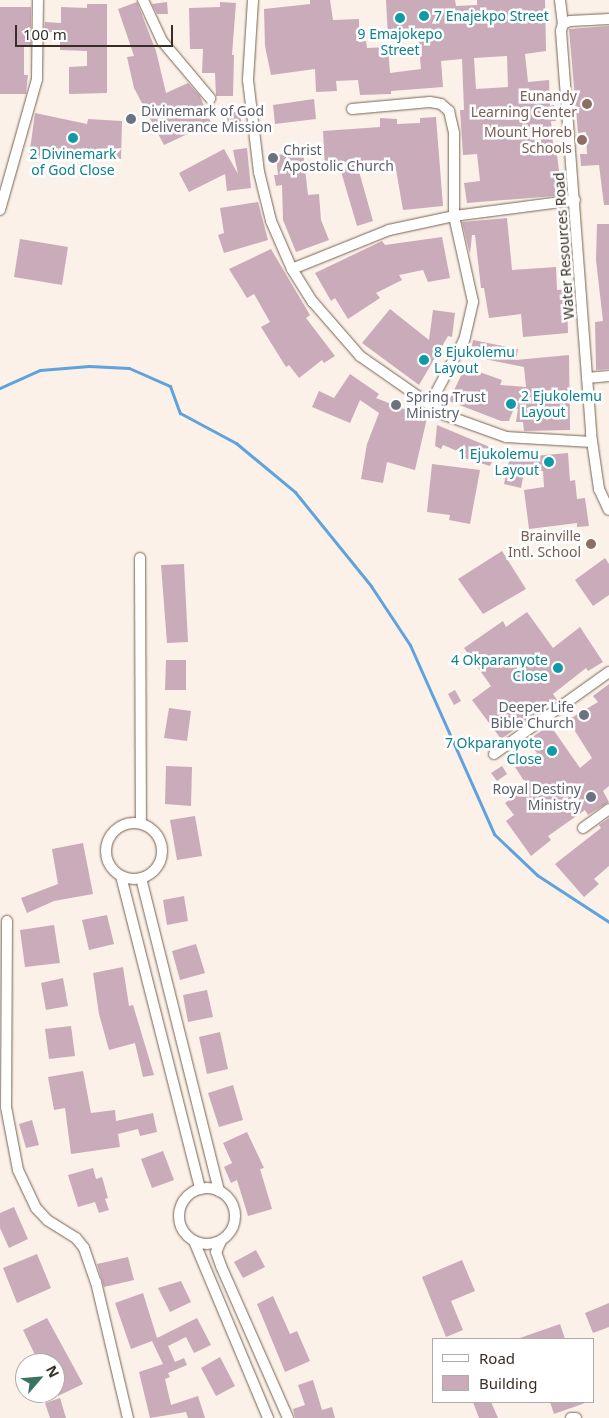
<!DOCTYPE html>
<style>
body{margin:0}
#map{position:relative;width:609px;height:1418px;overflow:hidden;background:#fbf1e8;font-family:"Noto Sans",sans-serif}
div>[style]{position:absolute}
.stream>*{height:3px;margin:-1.5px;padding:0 1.5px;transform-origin:1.5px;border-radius:1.5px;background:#60a2dd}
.building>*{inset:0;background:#c9abba}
.roads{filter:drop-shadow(0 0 1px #786350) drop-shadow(0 0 1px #786350)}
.minor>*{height:10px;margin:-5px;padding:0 5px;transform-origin:5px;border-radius:5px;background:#fff}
.minor>.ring{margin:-5px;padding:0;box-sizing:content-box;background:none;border:10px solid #fff;border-radius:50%}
.dots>*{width:14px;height:14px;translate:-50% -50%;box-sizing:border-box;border:2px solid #fff;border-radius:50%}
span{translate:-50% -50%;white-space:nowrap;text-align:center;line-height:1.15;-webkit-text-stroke:5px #fff;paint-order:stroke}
.culture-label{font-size:14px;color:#0d838f}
.left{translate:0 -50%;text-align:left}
.right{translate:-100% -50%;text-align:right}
.education-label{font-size:14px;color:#785e54}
.worship-label{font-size:14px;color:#5b616d}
.street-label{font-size:14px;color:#372e25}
.legend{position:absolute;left:432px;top:1338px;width:162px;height:65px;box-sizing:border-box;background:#fff;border:1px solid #afaba8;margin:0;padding:6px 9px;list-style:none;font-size:15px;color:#372e25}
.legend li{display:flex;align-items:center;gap:10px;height:25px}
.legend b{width:25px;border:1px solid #afaba8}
.north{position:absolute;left:15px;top:1353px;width:50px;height:50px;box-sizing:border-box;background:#fff;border:1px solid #afaba8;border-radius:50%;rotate:63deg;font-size:14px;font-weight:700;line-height:20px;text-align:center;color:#372e25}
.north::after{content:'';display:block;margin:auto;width:18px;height:22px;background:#387561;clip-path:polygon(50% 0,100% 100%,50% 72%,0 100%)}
.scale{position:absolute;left:15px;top:25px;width:158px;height:22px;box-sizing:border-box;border:2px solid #372e25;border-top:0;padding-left:6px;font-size:15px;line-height:18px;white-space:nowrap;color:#372e25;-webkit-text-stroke:4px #fff;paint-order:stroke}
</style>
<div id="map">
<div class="stream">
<div style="left:0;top:388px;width:44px;rotate:-24.2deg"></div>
<div style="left:40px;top:370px;width:49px;rotate:-4.7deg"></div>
<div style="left:89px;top:366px;width:40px;rotate:2.9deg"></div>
<div style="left:129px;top:368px;width:45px;rotate:23.7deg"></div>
<div style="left:170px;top:386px;width:29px;rotate:70deg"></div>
<div style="left:180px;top:413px;width:64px;rotate:28.2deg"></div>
<div style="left:236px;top:443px;width:77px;rotate:39.7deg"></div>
<div style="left:295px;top:492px;width:121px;rotate:51deg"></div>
<div style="left:371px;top:586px;width:71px;rotate:56.5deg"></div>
<div style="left:410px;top:645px;width:207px;rotate:66deg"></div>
<div style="left:494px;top:834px;width:59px;rotate:43.6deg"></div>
<div style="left:537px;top:875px;width:86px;rotate:33.1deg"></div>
</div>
<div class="building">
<div style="clip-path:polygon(evenodd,310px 0,330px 0,333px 20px,359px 19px,359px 42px,366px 41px,367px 48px,388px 47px,390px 73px,421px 69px,418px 35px,388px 37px,386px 0,455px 0,456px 6px,477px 5px,477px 0,545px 0,546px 51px,525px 54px,528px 82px,549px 80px,550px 106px,554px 105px,556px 121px,551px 121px,554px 155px,557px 155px,559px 171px,556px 171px,555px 196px,467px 203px,464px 183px,480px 181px,477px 154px,463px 155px,460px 110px,464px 110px,462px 59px,441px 61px,443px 87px,391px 91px,391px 94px,360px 95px,358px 80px,336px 81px,337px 91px,316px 92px,315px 69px,271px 75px,265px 46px,264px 9px,310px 4px,310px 0,507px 56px,508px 87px,476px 89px,474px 58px,507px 56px)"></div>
<div style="clip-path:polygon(137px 2px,156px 51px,166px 93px,188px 83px,200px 96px,211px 123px,164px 145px,134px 88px,127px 57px,134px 56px,118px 9px)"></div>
<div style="clip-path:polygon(167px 2px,168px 14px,157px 14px,152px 4px)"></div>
<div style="clip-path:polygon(220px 2px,236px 3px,232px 55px,234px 55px,233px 96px,216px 96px,215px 73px,202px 73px,203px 49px,190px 49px,189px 8px,220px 7px)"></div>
<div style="clip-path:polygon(87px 4px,107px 4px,107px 93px,69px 94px,69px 67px,87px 66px,87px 51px,60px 50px,60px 32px,44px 32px,45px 22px,61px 23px,61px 7px,87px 8px)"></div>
<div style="clip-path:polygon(0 7px,31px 7px,31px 47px,24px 47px,24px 75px,28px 75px,26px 94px,0 94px)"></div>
<div style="clip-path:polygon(609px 26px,609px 205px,604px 205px,599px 165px,581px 166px,580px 154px,587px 154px,586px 132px,578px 133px,569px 29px)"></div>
<div style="clip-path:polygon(314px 99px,316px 119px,275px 124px,273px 105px)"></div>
<div style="clip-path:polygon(239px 111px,243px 129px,230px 132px,226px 114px)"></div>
<div style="clip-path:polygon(35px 113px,87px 124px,88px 119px,122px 121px,121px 159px,57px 152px,56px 161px,29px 157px)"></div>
<div style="clip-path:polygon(436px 117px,443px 206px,403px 210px,395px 164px,358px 168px,373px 221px,357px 226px,340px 168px,325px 169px,323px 131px,380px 127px,380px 118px,397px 119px,397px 124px,420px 123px,420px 118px)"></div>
<div style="clip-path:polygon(247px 148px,251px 188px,227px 191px,225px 174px,189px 192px,179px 173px,224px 149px,238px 174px,233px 150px)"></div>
<div style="clip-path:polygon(303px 152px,308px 195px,319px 194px,321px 220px,329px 240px,296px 252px,283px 220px,282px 185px,276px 186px,274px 175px,278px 175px,276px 155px)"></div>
<div style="clip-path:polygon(258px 202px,268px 240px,224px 253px,218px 235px,224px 233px,220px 208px)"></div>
<div style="clip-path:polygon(507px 218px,512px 270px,556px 267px,557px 290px,567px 289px,568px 333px,523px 337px,521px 314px,489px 318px,484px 288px,481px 288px,475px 235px,472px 235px,470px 254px,462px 222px)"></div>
<div style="clip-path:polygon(597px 224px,609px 224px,609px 369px,596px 370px,595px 322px,603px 321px,596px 260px)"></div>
<div style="clip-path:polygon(442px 237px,450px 278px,428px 282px,423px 270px,399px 275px,402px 280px,376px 293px,380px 298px,348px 319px,335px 298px,331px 301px,315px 273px,382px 241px,385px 245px)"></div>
<div style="clip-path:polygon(20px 239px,68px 247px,62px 285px,14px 277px)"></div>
<div style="clip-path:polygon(271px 249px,310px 315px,306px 318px,335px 356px,324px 363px,322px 360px,299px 378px,289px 365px,286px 367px,261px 327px,270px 322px,254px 294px,247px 298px,229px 269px)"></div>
<div style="clip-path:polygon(390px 309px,429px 340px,433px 310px,455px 313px,452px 337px,448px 336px,419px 385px,362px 343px)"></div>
<div style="clip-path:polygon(473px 340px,518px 349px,516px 360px,569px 355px,570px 430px,524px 431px,523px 422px,516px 422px,518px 409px,514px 408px,509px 421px,501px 421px,449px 401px,465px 367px,502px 380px,500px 385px,526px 387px,524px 367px,470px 356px)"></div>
<div style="clip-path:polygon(350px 374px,379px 394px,376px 398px,427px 418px,415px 470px,387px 462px,383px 483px,361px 479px,367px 444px,379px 413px,360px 400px,350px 423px,312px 407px,319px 391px,334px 398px)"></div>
<div style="clip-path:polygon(437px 425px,497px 450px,490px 466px,461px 457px,462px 453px,443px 445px,441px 449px,435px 446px)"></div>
<div style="clip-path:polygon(511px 452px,534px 456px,568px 453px,570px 481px,575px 480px,577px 499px,585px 498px,589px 526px,577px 527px,577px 523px,529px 529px,524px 490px,544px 487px,543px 471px,524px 472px,521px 488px,504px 484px)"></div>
<div style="clip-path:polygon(432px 464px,480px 470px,470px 524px,449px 520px,450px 515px,427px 512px)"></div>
<div style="clip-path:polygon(502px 551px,526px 589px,483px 614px,458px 579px)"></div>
<div style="clip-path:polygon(605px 558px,609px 564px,609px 595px,593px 606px,575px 580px)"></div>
<div style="clip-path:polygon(184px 564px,188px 642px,167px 643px,161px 565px)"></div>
<div style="clip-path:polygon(527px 612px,553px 648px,580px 627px,603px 662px,588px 671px,586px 668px,553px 694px,557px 700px,501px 739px,472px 700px,491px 686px,464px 648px,503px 621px,506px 627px)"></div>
<div style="clip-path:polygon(166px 660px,186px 660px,186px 690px,165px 690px)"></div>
<div style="clip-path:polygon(609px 684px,609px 786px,603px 791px,609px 802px,588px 815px,585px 810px,548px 836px,551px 840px,531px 856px,506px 821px,514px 815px,505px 803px,528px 787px,515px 767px,537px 753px,528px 740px,550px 725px,580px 768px,592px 758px,568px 720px,598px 702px,593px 696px)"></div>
<div style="clip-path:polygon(455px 690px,461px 701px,454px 705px,448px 694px)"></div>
<div style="clip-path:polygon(169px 708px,191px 711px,187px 741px,164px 738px)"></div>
<div style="clip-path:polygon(166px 766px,192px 767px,191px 806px,165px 804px)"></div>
<div style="clip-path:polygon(502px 766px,507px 774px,497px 781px,491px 773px)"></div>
<div style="clip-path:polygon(195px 816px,202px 856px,177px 860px,170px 820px)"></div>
<div style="clip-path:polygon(609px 818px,609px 866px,594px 879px,599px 884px,584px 897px,555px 864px,601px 828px,599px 825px)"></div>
<div style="clip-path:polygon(83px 843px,93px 894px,54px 901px,27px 913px,21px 898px,58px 884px,52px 849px)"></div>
<div style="clip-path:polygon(184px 896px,188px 921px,167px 925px,163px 900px)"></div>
<div style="clip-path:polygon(107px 915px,114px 944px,89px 950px,82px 920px)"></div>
<div style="clip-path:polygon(54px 925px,60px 963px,25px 967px,20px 930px)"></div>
<div style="clip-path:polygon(196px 944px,205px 973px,180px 980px,172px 951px)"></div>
<div style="clip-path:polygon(123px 967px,129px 1006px,133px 1005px,154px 1075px,143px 1077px,135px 1043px,109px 1050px,99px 1014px,93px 973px)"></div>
<div style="clip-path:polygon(63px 978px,68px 1006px,46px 1010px,41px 983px)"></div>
<div style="clip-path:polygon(207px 990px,213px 1017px,188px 1022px,183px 995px)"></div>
<div style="clip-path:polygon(71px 1026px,75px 1056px,49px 1059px,45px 1029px)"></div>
<div style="clip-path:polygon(220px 1032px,228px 1069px,207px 1074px,199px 1037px)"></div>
<div style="clip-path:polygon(83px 1071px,91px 1113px,115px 1110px,116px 1121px,153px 1113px,157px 1132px,140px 1136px,138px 1129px,118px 1134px,120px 1147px,71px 1154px,65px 1108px,54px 1110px,48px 1077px)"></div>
<div style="clip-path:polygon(233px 1085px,243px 1120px,219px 1127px,208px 1093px)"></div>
<div style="clip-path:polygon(32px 1120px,39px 1145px,26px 1148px,19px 1124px)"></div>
<div style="clip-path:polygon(247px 1132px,264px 1168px,260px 1169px,272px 1209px,248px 1216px,237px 1180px,231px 1183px,224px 1167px,232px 1163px,223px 1143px)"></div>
<div style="clip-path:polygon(163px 1151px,174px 1180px,152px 1188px,141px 1159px)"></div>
<div style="clip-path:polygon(93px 1168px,96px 1179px,102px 1177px,108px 1198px,105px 1199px,109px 1210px,99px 1213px,95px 1202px,78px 1207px,68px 1175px)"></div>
<div style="clip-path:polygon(14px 1207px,28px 1239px,9px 1248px,0 1228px,0 1213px)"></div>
<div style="clip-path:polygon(256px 1250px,265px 1267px,243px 1278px,234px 1262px)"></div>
<div style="clip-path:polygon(37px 1254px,51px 1288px,17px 1303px,3px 1268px)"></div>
<div style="clip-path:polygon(128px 1257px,134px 1280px,104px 1287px,97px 1264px)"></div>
<div style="clip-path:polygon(462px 1260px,475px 1291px,451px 1301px,463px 1330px,446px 1337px,422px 1277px)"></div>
<div style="clip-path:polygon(181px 1281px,191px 1302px,170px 1312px,158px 1288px)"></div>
<div style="clip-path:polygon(143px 1293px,157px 1338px,197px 1318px,211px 1345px,194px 1353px,186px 1337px,168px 1346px,175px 1362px,184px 1358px,187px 1365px,168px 1373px,170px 1377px,165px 1379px,171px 1405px,198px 1396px,205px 1418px,188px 1418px,186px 1412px,150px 1418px,139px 1372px,163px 1364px,152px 1341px,131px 1349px,115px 1303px)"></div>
<div style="clip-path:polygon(273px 1296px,290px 1334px,297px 1331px,310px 1361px,285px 1372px,257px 1304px)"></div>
<div style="clip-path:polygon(609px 1303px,609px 1327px,593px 1333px,585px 1313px)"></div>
<div style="clip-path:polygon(47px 1318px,83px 1384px,58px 1396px,55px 1363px,39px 1363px,23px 1330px)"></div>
<div style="clip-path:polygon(560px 1324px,565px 1339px,520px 1339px,520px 1338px)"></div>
<div style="clip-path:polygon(220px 1357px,235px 1386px,216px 1396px,201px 1368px)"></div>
<div style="clip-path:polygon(313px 1380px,322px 1410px,332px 1407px,335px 1418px,295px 1418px,293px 1409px,305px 1405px,298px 1385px)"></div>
<div style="clip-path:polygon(60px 1398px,66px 1418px,50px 1418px,45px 1403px)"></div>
<div style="clip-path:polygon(473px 1402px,491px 1402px,498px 1418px,479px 1418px)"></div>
<div style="clip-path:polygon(550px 1402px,585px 1402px,585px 1403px,554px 1414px)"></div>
</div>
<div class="roads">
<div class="minor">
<div style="left:143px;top:0;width:45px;rotate:65.1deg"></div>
<div style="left:162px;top:41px;width:75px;rotate:49.9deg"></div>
<div style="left:253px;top:0;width:80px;rotate:93.6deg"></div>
<div style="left:248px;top:80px;width:93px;rotate:83.2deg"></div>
<div style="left:259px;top:172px;width:50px;rotate:76.2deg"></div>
<div style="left:271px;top:221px;width:52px;rotate:66.4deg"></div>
<div style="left:292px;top:269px;width:39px;rotate:58deg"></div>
<div style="left:313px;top:302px;width:72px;rotate:49deg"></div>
<div style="left:360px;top:356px;width:103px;rotate:34.8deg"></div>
<div style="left:445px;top:415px;width:65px;rotate:19.8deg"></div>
<div style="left:506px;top:437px;width:86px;rotate:3.3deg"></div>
<div style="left:560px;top:0;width:24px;rotate:83deg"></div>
<div style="left:609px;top:19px;width:39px;rotate:177deg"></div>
<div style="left:570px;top:21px;width:8px;rotate:157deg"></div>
<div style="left:563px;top:24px;width:7px;rotate:106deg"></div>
<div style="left:561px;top:31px;width:404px;rotate:85.7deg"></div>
<div style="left:591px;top:434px;width:56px;rotate:81.7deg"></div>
<div style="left:599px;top:489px;width:23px;rotate:65deg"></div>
<div style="left:352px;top:109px;width:78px;rotate:-5.1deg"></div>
<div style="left:430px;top:102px;width:11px;rotate:10deg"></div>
<div style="left:441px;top:104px;width:11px;rotate:41deg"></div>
<div style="left:449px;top:111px;width:23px;rotate:77deg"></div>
<div style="left:454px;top:133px;width:83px;rotate:90deg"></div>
<div style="left:454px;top:216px;width:88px;rotate:77.5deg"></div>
<div style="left:473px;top:302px;width:39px;rotate:103deg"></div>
<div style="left:464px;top:340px;width:72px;rotate:118deg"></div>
<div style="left:0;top:210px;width:136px;rotate:-74.2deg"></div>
<div style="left:37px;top:79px;width:79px;rotate:-89.3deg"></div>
<div style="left:292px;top:269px;width:105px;rotate:-21.9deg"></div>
<div style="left:389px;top:230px;width:66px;rotate:-12.2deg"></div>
<div style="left:454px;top:216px;width:122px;rotate:-7.5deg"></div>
<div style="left:587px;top:378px;width:22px;rotate:-5deg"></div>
<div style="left:140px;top:558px;width:265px;rotate:89.8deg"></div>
<div style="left:494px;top:754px;width:141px;rotate:-35.5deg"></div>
<div class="ring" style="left:106px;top:823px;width:46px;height:46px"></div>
<div style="left:583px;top:828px;width:32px;rotate:-36deg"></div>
<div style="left:121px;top:876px;width:323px;rotate:75.8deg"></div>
<div style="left:141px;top:878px;width:323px;rotate:76deg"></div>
<div style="left:7px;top:921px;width:186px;rotate:90.3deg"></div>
<div style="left:6px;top:1107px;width:64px;rotate:79.2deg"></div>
<div style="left:18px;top:1170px;width:42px;rotate:64.7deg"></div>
<div style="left:36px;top:1208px;width:16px;rotate:47deg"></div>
<div style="left:47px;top:1220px;width:34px;rotate:32deg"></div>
<div style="left:76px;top:1238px;width:13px;rotate:51deg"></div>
<div style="left:84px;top:1248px;width:36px;rotate:71deg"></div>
<div style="left:96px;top:1282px;width:140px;rotate:76.8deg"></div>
<div class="ring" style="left:179px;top:1188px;width:46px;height:46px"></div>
<div style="left:194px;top:1241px;width:192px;rotate:67.3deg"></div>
<div style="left:221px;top:1241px;width:12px;rotate:114deg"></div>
<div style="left:216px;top:1252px;width:15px;rotate:70deg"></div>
<div style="left:221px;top:1266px;width:166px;rotate:66.2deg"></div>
<div style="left:571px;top:1418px;width:5px"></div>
</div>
</div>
<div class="dots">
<div style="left:424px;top:16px;background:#0f9aa8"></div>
<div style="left:400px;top:18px;background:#0f9aa8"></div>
<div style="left:587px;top:104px;background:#8d6e63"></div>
<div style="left:131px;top:119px;background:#6b7280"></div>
<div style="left:73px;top:138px;background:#0f9aa8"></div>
<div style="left:582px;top:140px;background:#8d6e63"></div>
<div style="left:273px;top:158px;background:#6b7280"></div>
<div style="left:424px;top:360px;background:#0f9aa8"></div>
<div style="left:511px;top:404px;background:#0f9aa8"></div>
<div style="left:396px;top:405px;background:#6b7280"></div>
<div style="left:549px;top:462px;background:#0f9aa8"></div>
<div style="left:591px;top:544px;background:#8d6e63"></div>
<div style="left:558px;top:668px;background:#0f9aa8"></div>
<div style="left:584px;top:715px;background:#6b7280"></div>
<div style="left:552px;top:751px;background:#0f9aa8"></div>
<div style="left:591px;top:797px;background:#6b7280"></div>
</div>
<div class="culture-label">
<span class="left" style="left:434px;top:16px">7 Enajekpo Street</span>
<span style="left:400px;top:42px">9 Emajokepo<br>Street</span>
<span style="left:73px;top:162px">2 Divinemark<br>of God Close</span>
<span class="left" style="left:434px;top:360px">8 Ejukolemu<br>Layout</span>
<span class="left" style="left:521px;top:404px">2 Ejukolemu<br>Layout</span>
<span class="right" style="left:539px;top:462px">1 Ejukolemu<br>Layout</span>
<span class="right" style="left:548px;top:668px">4 Okparanyote<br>Close</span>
<span class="right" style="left:542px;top:751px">7 Okparanyote<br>Close</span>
</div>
<div class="education-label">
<span class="right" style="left:577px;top:104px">Eunandy<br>Learning Center</span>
<span class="right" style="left:572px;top:140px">Mount Horeb<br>Schools</span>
<span class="right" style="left:581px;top:544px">Brainville<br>Intl. School</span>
</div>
<div class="worship-label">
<span class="left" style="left:141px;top:119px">Divinemark of God<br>Deliverance Mission</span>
<span class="left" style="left:283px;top:158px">Christ<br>Apostolic Church</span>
<span class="left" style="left:406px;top:405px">Spring Trust<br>Ministry</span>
<span class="right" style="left:574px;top:715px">Deeper Life<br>Bible Church</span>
<span class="right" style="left:581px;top:797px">Royal Destiny<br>Ministry</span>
</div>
<div class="street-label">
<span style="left:564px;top:246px;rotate:-94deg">Water Resources Road</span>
</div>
<ul class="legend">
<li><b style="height:6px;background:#fff"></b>Road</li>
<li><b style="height:14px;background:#c9abba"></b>Building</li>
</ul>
<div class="north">N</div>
<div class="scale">100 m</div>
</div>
